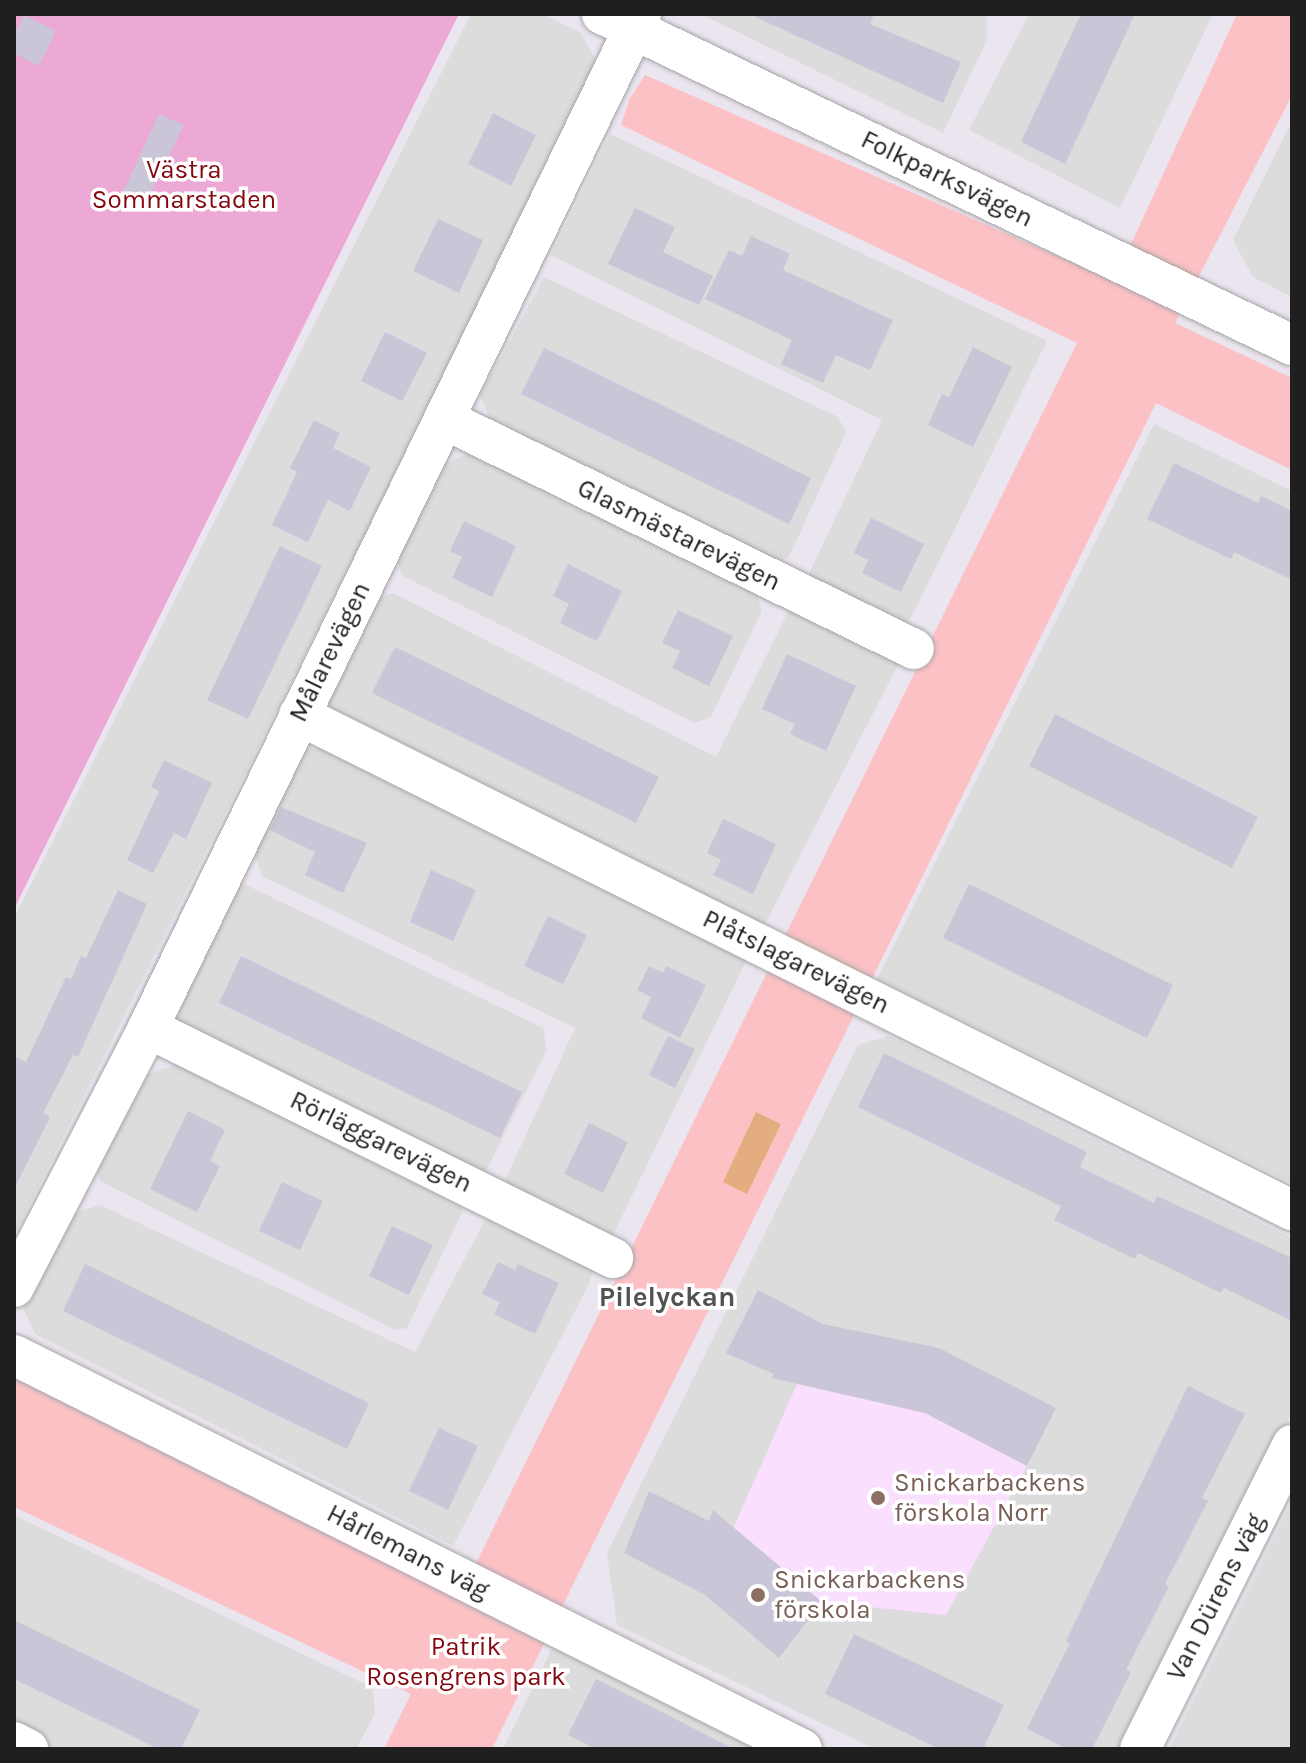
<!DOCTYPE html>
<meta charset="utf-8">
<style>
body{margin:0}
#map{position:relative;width:1306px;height:1763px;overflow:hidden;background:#ebe5f0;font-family:Karla,sans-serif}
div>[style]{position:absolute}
.residential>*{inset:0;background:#dcdcdd}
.education>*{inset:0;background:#fadfff}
.grass>*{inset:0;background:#eca9d5}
.park>*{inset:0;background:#fcc1c5}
.pitch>*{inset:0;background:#e3ad80}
.building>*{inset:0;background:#cac5d7}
.roads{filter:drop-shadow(0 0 2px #a6a6a6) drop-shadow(0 0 2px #a6a6a6)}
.street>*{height:40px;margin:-20px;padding:0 20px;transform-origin:20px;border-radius:20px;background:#fff}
.dots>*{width:22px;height:22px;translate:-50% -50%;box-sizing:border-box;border:4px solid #fff;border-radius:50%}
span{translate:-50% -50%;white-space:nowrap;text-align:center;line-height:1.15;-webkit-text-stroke:7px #fff;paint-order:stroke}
.park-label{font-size:26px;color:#840710}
.street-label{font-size:26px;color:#1f1f1f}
.education-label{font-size:26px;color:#785e54}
.left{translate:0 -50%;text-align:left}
.neighbourhood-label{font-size:28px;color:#525252;font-weight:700}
.frame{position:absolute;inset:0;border:16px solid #1f1f1f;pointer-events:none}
</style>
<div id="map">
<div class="residential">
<div style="clip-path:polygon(471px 14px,543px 14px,581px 33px,599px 66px,14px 1236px,14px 918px)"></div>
<div style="clip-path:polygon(701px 14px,987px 14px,987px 40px,943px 133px)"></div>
<div style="clip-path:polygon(1029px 14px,1213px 14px,1120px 208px,969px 130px)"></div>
<div style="clip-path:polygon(1292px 121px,1292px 297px,1253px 277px,1233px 240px)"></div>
<div style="clip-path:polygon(610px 134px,1047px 341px,906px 628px,806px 580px,882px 420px,551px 255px)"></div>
<div style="clip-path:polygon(544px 277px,838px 417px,846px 432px,789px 557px,768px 563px,492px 423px,480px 396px)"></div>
<div style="clip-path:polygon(1154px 424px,1292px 491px,1292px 1183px,877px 979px)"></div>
<div style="clip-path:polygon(469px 453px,753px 584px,762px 611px,711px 717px,695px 723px,401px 575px,396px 552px,442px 466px)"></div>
<div style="clip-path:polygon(393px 593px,716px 757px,792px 604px,900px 661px,763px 928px,331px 720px,322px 693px,372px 599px)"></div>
<div style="clip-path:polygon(304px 748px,322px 749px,748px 957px,610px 1241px,501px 1189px,575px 1028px,262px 876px,253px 849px)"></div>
<div style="clip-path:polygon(244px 884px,543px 1028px,547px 1050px,481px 1181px,177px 1021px,166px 1007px,224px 893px)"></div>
<div style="clip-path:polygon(889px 1036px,1292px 1238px,1292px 1412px,1120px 1749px,875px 1749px,617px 1625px,607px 1553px,858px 1045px)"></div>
<div style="clip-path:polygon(181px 1063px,460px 1196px,462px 1213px,407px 1328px,395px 1330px,100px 1181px,96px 1165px,145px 1075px)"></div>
<div style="clip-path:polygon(100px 1205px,415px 1352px,491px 1209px,595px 1262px,589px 1284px,453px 1546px,35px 1334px,21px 1303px,65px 1216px)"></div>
<div style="clip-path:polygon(1292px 1502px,1292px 1749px,1169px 1749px)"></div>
<div style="clip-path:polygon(14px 1515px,373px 1688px,375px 1714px,356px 1749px,56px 1749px,14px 1729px)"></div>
<div style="clip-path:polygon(556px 1640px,780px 1749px,503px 1749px)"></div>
</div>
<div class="education">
<div style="clip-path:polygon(797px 1384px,925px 1413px,1027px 1466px,946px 1615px,822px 1602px,746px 1538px,732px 1531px)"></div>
</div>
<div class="grass">
<div style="clip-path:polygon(14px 14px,459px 14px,14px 909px)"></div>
</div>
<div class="park">
<div style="clip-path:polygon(1237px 14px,1292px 14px,1292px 95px,1175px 323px,1292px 378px,1292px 470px,1156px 403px,492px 1749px,384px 1749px,411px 1694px,14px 1507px,14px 1376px,459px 1598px,1077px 343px,621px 125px,629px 100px,645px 75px,1114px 281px)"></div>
</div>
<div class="pitch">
<div style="clip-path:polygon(756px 1112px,781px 1124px,747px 1194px,723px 1182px)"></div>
</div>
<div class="building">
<div style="clip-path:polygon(749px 14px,874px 14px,870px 24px,961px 62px,943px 103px)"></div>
<div style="clip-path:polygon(1081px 14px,1135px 14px,1065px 164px,1021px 142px)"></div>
<div style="clip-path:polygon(24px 15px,56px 31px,39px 66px,14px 53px,14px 36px)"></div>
<div style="clip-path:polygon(493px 113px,536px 135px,511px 186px,468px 164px)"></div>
<div style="clip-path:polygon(159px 114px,184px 125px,144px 207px,121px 196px)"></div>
<div style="clip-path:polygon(635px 208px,675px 227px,663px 252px,713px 276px,699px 305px,608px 264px)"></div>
<div style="clip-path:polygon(438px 219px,483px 240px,459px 293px,413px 271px)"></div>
<div style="clip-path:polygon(751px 236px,790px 254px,783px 270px,893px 320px,870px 370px,836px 355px,823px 383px,781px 364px,792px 340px,705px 299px,729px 250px,742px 256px)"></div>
<div style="clip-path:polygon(385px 332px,427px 353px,402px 401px,361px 381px)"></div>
<div style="clip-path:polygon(973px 347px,1012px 367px,973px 447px,928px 425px,942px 394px,949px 397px)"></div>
<div style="clip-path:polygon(544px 348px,811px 478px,789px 524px,521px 394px)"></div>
<div style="clip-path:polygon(314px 420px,340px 433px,333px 448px,371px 467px,350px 511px,328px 500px,308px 542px,272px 525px,297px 472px,290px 468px)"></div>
<div style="clip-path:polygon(1174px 463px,1258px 503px,1261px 496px,1292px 511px,1292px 580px,1234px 552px,1231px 559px,1147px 519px)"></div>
<div style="clip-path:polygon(871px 518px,924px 544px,901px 592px,862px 573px,868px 560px,854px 553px)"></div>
<div style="clip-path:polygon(464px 521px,516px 546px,492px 597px,452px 578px,462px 557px,450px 551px)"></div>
<div style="clip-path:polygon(280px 546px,322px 566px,248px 719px,207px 700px)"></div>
<div style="clip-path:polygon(568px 564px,622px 591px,597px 641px,560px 623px,569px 604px,553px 596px)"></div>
<div style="clip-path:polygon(678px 610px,733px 636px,709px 686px,672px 668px,680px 651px,662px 643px)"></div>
<div style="clip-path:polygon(395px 647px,659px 777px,636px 823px,372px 693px)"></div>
<div style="clip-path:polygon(787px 654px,856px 686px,826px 751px,790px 734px,795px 724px,762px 709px)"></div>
<div style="clip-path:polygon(1055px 714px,1258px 817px,1232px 868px,1029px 766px)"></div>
<div style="clip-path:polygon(164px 760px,212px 783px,186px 839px,174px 833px,153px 873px,127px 860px,159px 791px,151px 787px)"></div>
<div style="clip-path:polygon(281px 807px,367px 843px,343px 893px,305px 875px,315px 852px,270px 830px)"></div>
<div style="clip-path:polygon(723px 819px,776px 844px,753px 894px,713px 875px,721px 860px,707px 853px)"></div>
<div style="clip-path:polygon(431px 870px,476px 890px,453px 941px,410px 922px)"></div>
<div style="clip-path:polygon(969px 884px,1173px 985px,1147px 1038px,943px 938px)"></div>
<div style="clip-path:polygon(118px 890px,147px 904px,78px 1057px,73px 1055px,43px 1113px,50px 1117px,14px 1189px,14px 1056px,26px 1062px,66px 977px,71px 979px,81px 956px,86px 958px)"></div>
<div style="clip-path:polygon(548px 916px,587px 935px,563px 984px,524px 966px)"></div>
<div style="clip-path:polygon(241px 956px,522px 1092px,500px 1138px,219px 1003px)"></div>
<div style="clip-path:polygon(649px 966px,663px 973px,666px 966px,706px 985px,680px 1038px,641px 1018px,651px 997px,637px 990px)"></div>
<div style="clip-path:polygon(668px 1036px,695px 1049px,675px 1088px,649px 1075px)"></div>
<div style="clip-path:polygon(884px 1053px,1087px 1152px,1080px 1167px,1154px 1203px,1157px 1196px,1292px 1258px,1292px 1321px,1224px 1288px,1221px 1293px,1138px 1253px,1135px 1259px,1054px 1220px,1061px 1206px,858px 1107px)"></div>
<div style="clip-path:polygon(188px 1111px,225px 1130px,210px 1161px,220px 1166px,197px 1212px,150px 1189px)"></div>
<div style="clip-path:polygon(589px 1123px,628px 1142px,603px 1193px,564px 1174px)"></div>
<div style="clip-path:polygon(282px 1182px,323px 1201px,300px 1250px,259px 1231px)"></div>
<div style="clip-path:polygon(392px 1226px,433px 1245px,409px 1295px,369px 1276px)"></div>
<div style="clip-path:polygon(498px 1262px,515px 1270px,518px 1264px,559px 1283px,535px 1334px,494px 1314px,500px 1302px,482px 1294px)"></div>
<div style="clip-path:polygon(85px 1264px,369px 1403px,347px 1449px,63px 1311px)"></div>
<div style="clip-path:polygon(758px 1290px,823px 1324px,939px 1348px,1056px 1408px,1027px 1466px,925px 1413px,772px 1378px,774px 1374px,726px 1353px)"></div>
<div style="clip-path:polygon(1188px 1386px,1245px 1414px,1202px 1498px,1208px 1501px,1165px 1584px,1169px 1586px,1126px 1670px,1131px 1672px,1092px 1749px,1067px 1749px,1027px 1729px,1070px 1643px,1066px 1641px)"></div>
<div style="clip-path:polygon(439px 1428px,478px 1446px,448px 1510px,409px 1491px)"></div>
<div style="clip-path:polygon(649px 1491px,709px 1521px,713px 1510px,822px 1602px,779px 1658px,705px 1595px,624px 1553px)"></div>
<div style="clip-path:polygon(14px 1620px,200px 1710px,181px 1749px,159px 1749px,14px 1679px)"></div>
<div style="clip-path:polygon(854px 1634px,1004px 1705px,983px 1749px,939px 1749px,825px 1694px)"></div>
<div style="clip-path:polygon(596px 1679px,650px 1706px,734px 1749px,596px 1749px,568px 1735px)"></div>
</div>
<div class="roads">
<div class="street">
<div style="left:602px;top:14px;width:765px;rotate:25.63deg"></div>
<div style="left:444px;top:419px;width:523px;rotate:26.08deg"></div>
<div style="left:299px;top:715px;width:1110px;rotate:26.5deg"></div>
<div style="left:148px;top:1028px;width:519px;rotate:26.32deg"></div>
<div style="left:14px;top:1287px;width:292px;rotate:-62.6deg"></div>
<div style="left:148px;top:1028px;width:1127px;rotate:-64.07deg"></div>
<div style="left:14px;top:1355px;width:881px;rotate:26.57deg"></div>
<div style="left:14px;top:1742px;width:16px;rotate:27deg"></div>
<div style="left:1140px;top:1749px;width:340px;rotate:-63.4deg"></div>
</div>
</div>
<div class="dots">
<div style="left:878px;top:1498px;background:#8d6e63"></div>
<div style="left:758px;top:1595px;background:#8d6e63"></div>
</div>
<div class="park-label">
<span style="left:184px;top:185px">Västra<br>Sommarstaden</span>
<span style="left:466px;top:1662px">Patrik<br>Rosengrens park</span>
</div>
<div class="street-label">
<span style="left:947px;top:179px;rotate:26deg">Folkparksvägen</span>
<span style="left:679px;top:535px;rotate:26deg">Glasmästarevägen</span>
<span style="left:330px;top:652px;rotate:-64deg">Målarevägen</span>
<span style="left:796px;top:962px;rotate:26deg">Plåtslagarevägen</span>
<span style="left:381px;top:1142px;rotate:26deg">Rörläggarevägen</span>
<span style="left:408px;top:1552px;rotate:27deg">Hårlemans väg</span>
<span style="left:1216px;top:1597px;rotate:-63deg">Van Dürens väg</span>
</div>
<div class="education-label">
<span class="left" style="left:894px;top:1498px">Snickarbackens<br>förskola Norr</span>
<span class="left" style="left:774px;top:1595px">Snickarbackens<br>förskola</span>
</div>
<div class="neighbourhood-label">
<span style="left:667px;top:1297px">Pilelyckan</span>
</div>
<div class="frame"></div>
</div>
